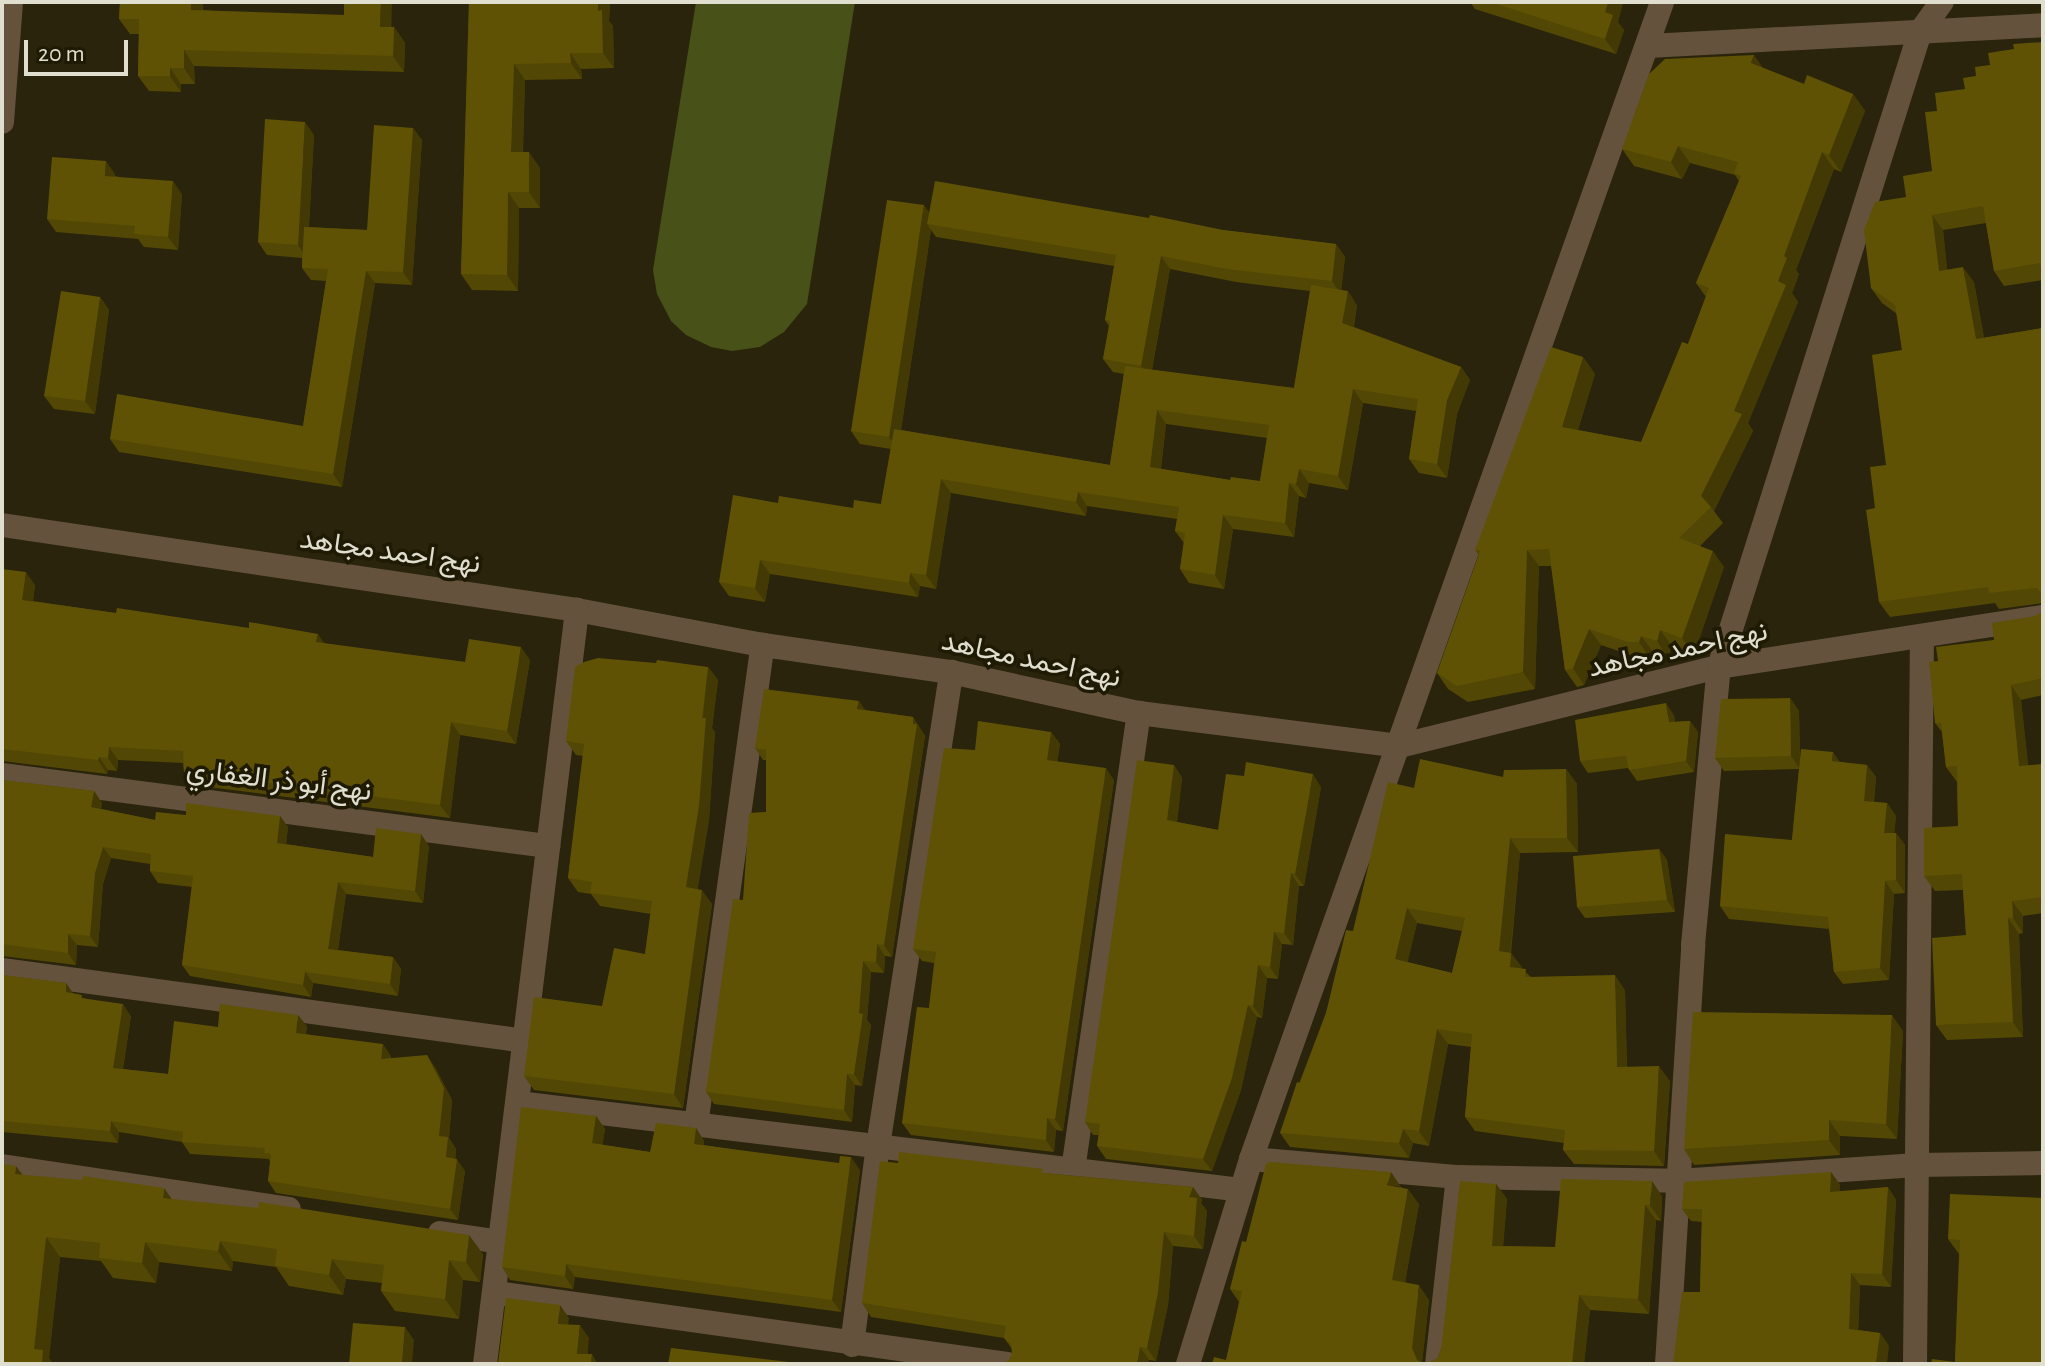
<!DOCTYPE html>
<meta charset="utf-8">
<style>
body{margin:0}
#map{position:relative;width:2045px;height:1366px;overflow:hidden;background:#29240b;font-family:"Alegreya Sans",Vazirmatn,sans-serif}
div>[style]{position:absolute}
.green>*{inset:0;background:#475118}
.street>*{height:24px;margin:-12px;padding:0 12px;transform-origin:12px;border-radius:12px;background:#64523d}
.wall>*{inset:0;background:#524704}
.shaded-wall>*{inset:0;background:#423904}
.building>*{inset:0;background:#5f5205}
span{translate:-50% -50%;white-space:nowrap;text-align:center;line-height:1.15;-webkit-text-stroke:7px #1f1a03;paint-order:stroke}
.street-label{font-size:28px;color:#e0decf}
.frame{position:absolute;inset:0;border:4px solid #e0decf;pointer-events:none}
.scale{position:absolute;left:24px;top:40px;width:104px;height:36px;box-sizing:border-box;border:4px solid #e0decf;border-top:0;padding-left:10px;font-size:24px;line-height:28px;white-space:nowrap;color:#e0decf;-webkit-text-stroke:6px #1f1a03;paint-order:stroke}
</style>
<div id="map">
<div class="green">
<div style="clip-path:polygon(696px 2px,855px 2px,807px 304px,784px 332px,760px 347px,732px 351px,711px 347px,686px 335px,671px 321px,657px 294px,653px 270px)"></div>
</div>
<div class="street">
<div style="left:1648px;top:46px;width:396px;rotate:-3deg"></div>
<div style="left:2px;top:122px;width:120px;rotate:-85.7deg"></div>
<div style="left:2px;top:525px;width:581px;rotate:8.41deg"></div>
<div style="left:577px;top:610px;width:189px;rotate:10.7deg"></div>
<div style="left:763px;top:645px;width:190px;rotate:8.2deg"></div>
<div style="left:951px;top:672px;width:192px;rotate:12.3deg"></div>
<div style="left:1139px;top:713px;width:262px;rotate:7.2deg"></div>
<div style="left:1399px;top:746px;width:330px;rotate:-13.9deg"></div>
<div style="left:1719px;top:667px;width:328px;rotate:-8.8deg"></div>
<div style="left:2px;top:775px;width:551px;rotate:7.41deg"></div>
<div style="left:2px;top:970px;width:528px;rotate:7.73deg"></div>
<div style="left:518px;top:1103px;width:728px;rotate:6.86deg"></div>
<div style="left:696px;top:1125px;width:485px;rotate:-82.1deg"></div>
<div style="left:1251px;top:1159px;width:208px;rotate:5deg"></div>
<div style="left:1458px;top:1177px;width:219px;rotate:1deg"></div>
<div style="left:1677px;top:1181px;width:241px;rotate:-3.8deg"></div>
<div style="left:1917px;top:1165px;width:126px;rotate:-0.9deg"></div>
<div style="left:2px;top:1166px;width:290px;rotate:8.5deg"></div>
<div style="left:1073px;top:1170px;width:462px;rotate:-81.8deg"></div>
<div style="left:440px;top:1233px;width:62px;rotate:8.4deg"></div>
<div style="left:496px;top:1293px;width:516px;rotate:7.91deg"></div>
<div style="left:852px;top:1345px;width:201px;rotate:-82.6deg"></div>
<div style="left:878px;top:1146px;width:480px;rotate:-81.2deg"></div>
<div style="left:485px;top:1364px;width:760px;rotate:-83.04deg"></div>
<div style="left:1188px;top:1364px;width:214px;rotate:-72.9deg"></div>
<div style="left:1251px;top:1159px;width:1228px;rotate:-70.44deg"></div>
<div style="left:1437px;top:1364px;width:188px;rotate:-83.6deg"></div>
<div style="left:1667px;top:1364px;width:420px;rotate:-86.4deg"></div>
<div style="left:1693px;top:945px;width:279px;rotate:-84.7deg"></div>
<div style="left:1719px;top:667px;width:666px;rotate:-72.44deg"></div>
<div style="left:1920px;top:32px;width:37px;rotate:-54deg"></div>
<div style="left:1915px;top:1364px;width:726px;rotate:-89.45deg"></div>
</div>
<div class="wall">
<div style="clip-path:polygon(120px 2px,203px 2px,203px 10px,394px 27px,405px 43px,404px 72px,194px 66px,195px 84px,181px 84px,181px 92px,149px 91px,138px 76px,139px 34px,130px 34px,119px 19px)"></div>
<div style="clip-path:polygon(469px 2px,610px 2px,609px 21px,613px 26px,614px 68px,581px 69px,582px 79px,525px 80px,523px 152px,540px 168px,540px 208px,519px 208px,518px 291px,472px 290px,461px 274px)"></div>
<div style="clip-path:polygon(1470px 2px,1623px 2px,1618px 22px,1624px 30px,1616px 54px,1475px 9px)"></div>
<div style="clip-path:polygon(2014px 49px,2043px 280px,2004px 286px,1994px 271px,1986px 223px,1943px 230px,1947px 270px,1974px 282px,1984px 338px,2043px 328px,2043px 603px,1999px 609px,1995px 603px,1890px 617px,1879px 602px,1875px 508px,1886px 465px,1902px 350px,1897px 314px,1882px 303px,1871px 288px,1906px 197px,1932px 171px,1937px 111px,1965px 89px,1976px 76px)"></div>
<div style="clip-path:polygon(1763px 68px,1804px 84px,1853px 94px,1865px 111px,1841px 172px,1834px 169px,1796px 270px,1799px 274px,1792px 293px,1798px 302px,1748px 423px,1753px 431px,1714px 511px,1723px 523px,1700px 546px,1724px 567px,1694px 654px,1672px 646px,1668px 658px,1653px 652px,1650px 658px,1639px 658px,1601px 645px,1584px 685px,1577px 687px,1565px 670px,1551px 566px,1539px 566px,1535px 689px,1468px 702px,1448px 689px,1437px 673px,1479px 555px,1475px 550px,1583px 357px,1595px 374px,1578px 430px,1641px 442px,1688px 344px,1706px 297px,1696px 283px,1739px 181px,1735px 175px,1690px 163px,1682px 179px,1634px 166px,1622px 149px)"></div>
<div style="clip-path:polygon(413px 128px,422px 140px,412px 285px,375px 283px,342px 487px,119px 452px,110px 439px,303px 426px,326px 281px,311px 280px,302px 268px,302px 258px,267px 255px,258px 242px,314px 135px,309px 227px,367px 230px)"></div>
<div style="clip-path:polygon(115px 174px,115px 176px,182px 194px,178px 250px,144px 247px,138px 239px,56px 232px,47px 219px)"></div>
<div style="clip-path:polygon(evenodd,929px 213px,1223px 230px,1336px 244px,1345px 257px,1341px 290px,1357px 305px,1354px 327px,1461px 367px,1470px 380px,1457px 414px,1447px 478px,1419px 473px,1409px 459px,1416px 411px,1363px 403px,1348px 490px,1309px 483px,1306px 498px,1299px 496px,1294px 537px,1233px 529px,1224px 589px,1189px 583px,1180px 569px,1184px 543px,1175px 531px,1177px 519px,1087px 506px,1086px 516px,951px 493px,936px 589px,920px 586px,918px 597px,770px 574px,765px 602px,729px 596px,719px 582px,778px 503px,853px 508px,881px 504px,891px 449px,860px 444px,851px 431px,929px 213px,931px 230px,936px 237px,1114px 266px,1105px 320px,1109px 326px,1103px 359px,1113px 372px,1124px 374px,1110px 465px,901px 430px,931px 230px,929px 213px,1170px 269px,1236px 282px,1310px 291px,1294px 388px,1152px 370px,1170px 269px,929px 213px,1166px 424px,1267px 438px,1260px 481px,1230px 480px,1161px 469px,1166px 424px)"></div>
<div style="clip-path:polygon(100px 297px,109px 310px,95px 414px,54px 409px,44px 396px)"></div>
<div style="clip-path:polygon(2px 569px,35px 585px,33px 601px,325px 644px,465px 662px,530px 660px,516px 744px,460px 735px,450px 818px,193px 785px,184px 772px,183px 763px,118px 760px,117px 771px,108px 770px,107px 774px,2px 761px)"></div>
<div style="clip-path:polygon(2043px 611px,2043px 695px,2021px 700px,2028px 766px,2043px 764px,2043px 913px,2023px 916px,2023px 933px,2019px 934px,2023px 1037px,1947px 1040px,1936px 1025px,1966px 935px,1963px 890px,1935px 891px,1924px 876px,1958px 826px,1957px 782px,1946px 767px,1942px 732px,1935px 723px,1938px 661px,1994px 640px,2042px 613px)"></div>
<div style="clip-path:polygon(708px 667px,718px 680px,712px 728px,715px 732px,709px 820px,697px 890px,712px 904px,683px 1108px,534px 1090px,524px 1076px,602px 1006px,645px 954px,651px 914px,600px 906px,591px 894px,578px 892px,568px 878px,583px 756px,576px 755px,566px 741px)"></div>
<div style="clip-path:polygon(1790px 698px,1799px 711px,1800px 758px,1867px 765px,1876px 777px,1874px 802px,1887px 803px,1896px 816px,1894px 833px,1896px 833px,1905px 845px,1905px 893px,1894px 894px,1889px 980px,1843px 984px,1834px 972px,1829px 929px,1729px 919px,1720px 906px,1792px 840px,1799px 769px,1724px 771px,1715px 758px)"></div>
<div style="clip-path:polygon(865px 710px,913px 717px,925px 736px,892px 957px,885px 956px,884px 973px,871px 972px,867px 1020px,871px 1025px,862px 1086px,855px 1085px,852px 1122px,714px 1104px,706px 1092px,743px 900px,766px 812px,766px 760px,763px 760px,755px 748px)"></div>
<div style="clip-path:polygon(1674px 715px,1675px 722px,1690px 721px,1698px 732px,1694px 772px,1637px 781px,1628px 768px,1588px 773px,1580px 761px)"></div>
<div style="clip-path:polygon(1051px 732px,1060px 744px,1057px 762px,1114px 780px,1063px 1131px,1056px 1130px,1054px 1152px,911px 1135px,902px 1123px,929px 1008px,934px 963px,922px 961px,913px 949px,975px 750px)"></div>
<div style="clip-path:polygon(1174px 765px,1182px 778px,1177px 822px,1218px 830px,1321px 787px,1304px 886px,1299px 886px,1293px 945px,1282px 944px,1278px 979px,1267px 978px,1262px 1018px,1257px 1017px,1241px 1090px,1212px 1171px,1106px 1159px,1097px 1146px,1099px 1135px,1093px 1135px,1085px 1122px)"></div>
<div style="clip-path:polygon(evenodd,1566px 769px,1577px 784px,1578px 852px,1520px 853px,1511px 953px,1522px 969px,1531px 977px,1625px 990px,1627px 1067px,1670px 1081px,1664px 1166px,1574px 1164px,1563px 1150px,1564px 1143px,1475px 1131px,1465px 1117px,1471px 1047px,1448px 1044px,1429px 1146px,1413px 1143px,1409px 1158px,1290px 1147px,1280px 1133px,1326px 1013px,1353px 931px,1414px 788px,1566px 769px,1417px 923px,1462px 931px,1452px 973px,1407px 962px,1417px 923px)"></div>
<div style="clip-path:polygon(2px 780px,94px 791px,102px 803px,101px 809px,155px 820px,186px 815px,280px 816px,288px 827px,286px 844px,373px 857px,429px 846px,423px 903px,346px 894px,338px 950px,393px 957px,401px 969px,398px 996px,313px 983px,311px 997px,190px 976px,182px 965px,192px 887px,158px 883px,150px 871px,150px 864px,111px 858px,103px 884px,98px 947px,77px 945px,76px 965px,2px 956px)"></div>
<div style="clip-path:polygon(1659px 849px,1667px 860px,1675px 912px,1585px 918px,1577px 907px)"></div>
<div style="clip-path:polygon(2px 975px,66px 983px,73px 994px,131px 1016px,123px 1069px,168px 1074px,218px 1027px,307px 1026px,306px 1034px,391px 1056px,391px 1058px,435px 1067px,452px 1100px,449px 1138px,456px 1149px,455px 1159px,465px 1171px,458px 1220px,276px 1193px,268px 1181px,270px 1162px,269px 1159px,190px 1154px,182px 1142px,119px 1132px,118px 1143px,2px 1132px)"></div>
<div style="clip-path:polygon(1903px 1031px,1897px 1139px,1840px 1136px,1840px 1155px,1694px 1165px,1684px 1149px)"></div>
<div style="clip-path:polygon(596px 1116px,605px 1129px,602px 1145px,650px 1152px,696px 1128px,704px 1141px,704px 1145px,860px 1170px,841px 1312px,575px 1277px,573px 1289px,510px 1280px,502px 1267px)"></div>
<div style="clip-path:polygon(898px 1163px,1045px 1173px,1193px 1187px,1202px 1200px,1201px 1203px,1207px 1211px,1203px 1249px,1173px 1246px,1168px 1305px,1156px 1361px,1149px 1360px,1009px 1360px,1012px 1354px,1012px 1349px,1004px 1338px,871px 1317px,862px 1303px)"></div>
<div style="clip-path:polygon(1831px 1172px,1840px 1185px,1839px 1192px,1888px 1187px,1896px 1200px,1891px 1287px,1860px 1285px,1858px 1330px,1880px 1333px,1889px 1346px,1700px 1292px,1702px 1222px,1691px 1221px,1682px 1209px)"></div>
<div style="clip-path:polygon(22px 1175px,172px 1199px,483px 1254px,480px 1282px,463px 1280px,459px 1319px,395px 1311px,381px 1291px,382px 1283px,346px 1279px,343px 1295px,289px 1286px,276px 1267px,233px 1261px,232px 1271px,159px 1262px,156px 1283px,113px 1278px,101px 1261px,60px 1257px,49px 1358px,53px 1364px,2px 1364px)"></div>
<div style="clip-path:polygon(1496px 1184px,1507px 1199px,1503px 1246px,1555px 1247px,1662px 1196px,1661px 1221px,1656px 1220px,1649px 1314px,1590px 1310px,1584px 1364px,1212px 1364px,1226px 1360px,1239px 1302px,1230px 1289px,1246px 1242px,1401px 1187px,1419px 1204px,1405px 1282px,1429px 1300px,1422px 1363px,1426px 1364px,1438px 1358px)"></div>
<div style="clip-path:polygon(2043px 1198px,1955px 1362px,1959px 1254px,1948px 1239px)"></div>
</div>
<div class="shaded-wall">
<div style="clip-path:polygon(191px 2px,203px 2px,202px 26px,191px 10px)"></div>
<div style="clip-path:polygon(381px 2px,392px 2px,391px 42px,380px 27px)"></div>
<div style="clip-path:polygon(598px 2px,610px 2px,609px 21px,613px 26px,614px 68px,603px 53px,598px 11px)"></div>
<div style="clip-path:polygon(1608px 2px,1623px 2px,1618px 22px,1624px 30px,1616px 54px,1605px 39px,1605px 12px)"></div>
<div style="clip-path:polygon(394px 27px,405px 43px,404px 72px,393px 56px)"></div>
<div style="clip-path:polygon(184px 50px,194px 66px,195px 84px,184px 68px)"></div>
<div style="clip-path:polygon(570px 53px,581px 69px,582px 79px,571px 63px)"></div>
<div style="clip-path:polygon(1754px 55px,1766px 72px,1751px 63px)"></div>
<div style="clip-path:polygon(514px 64px,525px 80px,522px 168px,511px 152px)"></div>
<div style="clip-path:polygon(170px 68px,181px 84px,181px 92px,170px 76px)"></div>
<div style="clip-path:polygon(1853px 94px,1865px 111px,1841px 172px,1829px 155px)"></div>
<div style="clip-path:polygon(305px 122px,314px 135px,307px 258px,298px 245px)"></div>
<div style="clip-path:polygon(413px 128px,422px 140px,412px 285px,403px 272px)"></div>
<div style="clip-path:polygon(1678px 146px,1690px 163px,1682px 179px,1671px 162px)"></div>
<div style="clip-path:polygon(529px 152px,540px 168px,540px 208px,529px 192px)"></div>
<div style="clip-path:polygon(1822px 152px,1834px 169px,1796px 270px,1799px 274px,1792px 293px,1798px 302px,1748px 423px,1753px 431px,1714px 511px,1701px 496px,1734px 411px,1778px 281px,1784px 256px)"></div>
<div style="clip-path:polygon(106px 161px,115px 174px,114px 189px,105px 176px)"></div>
<div style="clip-path:polygon(173px 181px,182px 194px,178px 250px,168px 237px)"></div>
<div style="clip-path:polygon(508px 192px,519px 208px,518px 291px,507px 275px)"></div>
<div style="clip-path:polygon(924px 205px,933px 218px,927px 224px,931px 230px,898px 450px,889px 437px)"></div>
<div style="clip-path:polygon(1932px 215px,1943px 230px,1949px 286px,1939px 271px)"></div>
<div style="clip-path:polygon(1336px 244px,1345px 257px,1341px 294px,1332px 281px)"></div>
<div style="clip-path:polygon(1161px 256px,1170px 269px,1150px 379px,1141px 366px)"></div>
<div style="clip-path:polygon(1963px 267px,1974px 282px,1987px 354px,1976px 339px)"></div>
<div style="clip-path:polygon(366px 271px,375px 283px,342px 487px,333px 474px)"></div>
<div style="clip-path:polygon(1348px 291px,1357px 305px,1352px 337px,1342px 323px)"></div>
<div style="clip-path:polygon(100px 297px,109px 310px,95px 414px,85px 401px)"></div>
<div style="clip-path:polygon(1583px 357px,1595px 374px,1573px 444px,1562px 427px)"></div>
<div style="clip-path:polygon(1461px 367px,1470px 380px,1457px 414px,1447px 478px,1437px 464px,1447px 400px)"></div>
<div style="clip-path:polygon(1353px 389px,1363px 403px,1348px 490px,1338px 476px)"></div>
<div style="clip-path:polygon(1157px 410px,1166px 424px,1159px 481px,1150px 467px)"></div>
<div style="clip-path:polygon(1299px 469px,1309px 483px,1306px 498px,1296px 484px)"></div>
<div style="clip-path:polygon(941px 479px,951px 493px,936px 589px,926px 575px)"></div>
<div style="clip-path:polygon(1289px 483px,1299px 496px,1294px 537px,1285px 523px)"></div>
<div style="clip-path:polygon(1078px 492px,1087px 506px,1086px 516px,1076px 502px)"></div>
<div style="clip-path:polygon(1223px 515px,1233px 529px,1224px 589px,1215px 575px)"></div>
<div style="clip-path:polygon(1527px 550px,1539px 566px,1535px 689px,1523px 672px)"></div>
<div style="clip-path:polygon(1713px 551px,1724px 567px,1694px 654px,1682px 638px)"></div>
<div style="clip-path:polygon(760px 560px,770px 574px,765px 602px,755px 588px)"></div>
<div style="clip-path:polygon(26px 572px,35px 585px,31px 613px,22px 600px)"></div>
<div style="clip-path:polygon(910px 573px,920px 586px,918px 597px,909px 583px)"></div>
<div style="clip-path:polygon(1589px 629px,1601px 645px,1584px 685px,1573px 668px)"></div>
<div style="clip-path:polygon(1660px 630px,1672px 646px,1668px 658px,1657px 641px)"></div>
<div style="clip-path:polygon(318px 634px,327px 647px,316px 642px)"></div>
<div style="clip-path:polygon(1641px 636px,1653px 652px,1650px 658px,1639px 642px)"></div>
<div style="clip-path:polygon(521px 647px,530px 660px,516px 744px,507px 731px)"></div>
<div style="clip-path:polygon(708px 667px,718px 680px,712px 728px,715px 732px,709px 820px,696px 901px,686px 887px)"></div>
<div style="clip-path:polygon(2011px 685px,2021px 700px,2030px 781px,2019px 766px)"></div>
<div style="clip-path:polygon(1790px 698px,1799px 711px,1800px 769px,1791px 756px)"></div>
<div style="clip-path:polygon(859px 701px,867px 712px,857px 709px)"></div>
<div style="clip-path:polygon(1666px 703px,1674px 715px,1677px 734px,1669px 722px)"></div>
<div style="clip-path:polygon(913px 717px,925px 736px,892px 957px,884px 945px)"></div>
<div style="clip-path:polygon(1690px 721px,1698px 732px,1694px 772px,1686px 761px)"></div>
<div style="clip-path:polygon(451px 722px,460px 735px,450px 818px,440px 805px)"></div>
<div style="clip-path:polygon(1051px 732px,1060px 744px,1056px 772px,1047px 760px)"></div>
<div style="clip-path:polygon(109px 747px,118px 760px,117px 771px,108px 758px)"></div>
<div style="clip-path:polygon(1833px 752px,1842px 765px,1832px 761px)"></div>
<div style="clip-path:polygon(99px 757px,108px 770px,107px 774px,98px 760px)"></div>
<div style="clip-path:polygon(1174px 765px,1182px 778px,1176px 832px,1167px 820px)"></div>
<div style="clip-path:polygon(1867px 765px,1876px 777px,1872px 814px,1864px 801px)"></div>
<div style="clip-path:polygon(1106px 768px,1114px 780px,1063px 1131px,1055px 1119px)"></div>
<div style="clip-path:polygon(1566px 769px,1577px 784px,1578px 852px,1567px 838px)"></div>
<div style="clip-path:polygon(1313px 774px,1321px 787px,1304px 886px,1295px 874px)"></div>
<div style="clip-path:polygon(94px 791px,102px 803px,99px 818px,91px 807px)"></div>
<div style="clip-path:polygon(1887px 803px,1896px 816px,1893px 846px,1884px 833px)"></div>
<div style="clip-path:polygon(280px 816px,288px 827px,285px 855px,277px 843px)"></div>
<div style="clip-path:polygon(1896px 833px,1905px 845px,1905px 893px,1896px 880px)"></div>
<div style="clip-path:polygon(421px 834px,429px 846px,423px 903px,415px 891px)"></div>
<div style="clip-path:polygon(1510px 838px,1520px 853px,1509px 966px,1499px 951px)"></div>
<div style="clip-path:polygon(103px 847px,111px 858px,103px 884px,98px 947px,90px 936px,95px 873px)"></div>
<div style="clip-path:polygon(1659px 849px,1667px 860px,1675px 912px,1667px 900px)"></div>
<div style="clip-path:polygon(1291px 873px,1299px 886px,1293px 945px,1284px 933px)"></div>
<div style="clip-path:polygon(1885px 881px,1894px 894px,1889px 980px,1880px 968px)"></div>
<div style="clip-path:polygon(338px 882px,346px 894px,336px 961px,328px 949px)"></div>
<div style="clip-path:polygon(702px 890px,712px 904px,683px 1108px,674px 1094px)"></div>
<div style="clip-path:polygon(2012px 901px,2023px 916px,2023px 933px,2013px 918px)"></div>
<div style="clip-path:polygon(1407px 908px,1417px 923px,1405px 974px,1395px 959px)"></div>
<div style="clip-path:polygon(2008px 918px,2019px 934px,2023px 1037px,2013px 1022px)"></div>
<div style="clip-path:polygon(1274px 932px,1282px 944px,1278px 979px,1270px 967px)"></div>
<div style="clip-path:polygon(68px 934px,77px 945px,76px 965px,68px 953px)"></div>
<div style="clip-path:polygon(877px 944px,885px 956px,884px 973px,876px 962px)"></div>
<div style="clip-path:polygon(1511px 953px,1522px 967px,1521px 982px,1510px 967px)"></div>
<div style="clip-path:polygon(393px 957px,401px 969px,398px 996px,390px 984px)"></div>
<div style="clip-path:polygon(863px 961px,871px 972px,867px 1020px,871px 1025px,862px 1086px,854px 1074px)"></div>
<div style="clip-path:polygon(1258px 965px,1267px 978px,1262px 1018px,1253px 1006px)"></div>
<div style="clip-path:polygon(305px 972px,313px 983px,311px 997px,303px 985px)"></div>
<div style="clip-path:polygon(1615px 975px,1625px 990px,1627px 1082px,1617px 1067px)"></div>
<div style="clip-path:polygon(66px 983px,74px 995px,66px 992px)"></div>
<div style="clip-path:polygon(123px 1004px,131px 1016px,121px 1079px,113px 1068px)"></div>
<div style="clip-path:polygon(1248px 1005px,1257px 1017px,1241px 1090px,1212px 1171px,1203px 1159px)"></div>
<div style="clip-path:polygon(298px 1015px,307px 1026px,304px 1044px,296px 1033px)"></div>
<div style="clip-path:polygon(1892px 1015px,1903px 1031px,1897px 1139px,1886px 1124px)"></div>
<div style="clip-path:polygon(1437px 1029px,1448px 1044px,1429px 1146px,1419px 1131px)"></div>
<div style="clip-path:polygon(383px 1044px,391px 1056px,389px 1070px,381px 1059px)"></div>
<div style="clip-path:polygon(427px 1055px,435px 1067px,452px 1100px,449px 1138px,456px 1149px,455px 1169px,446px 1157px,439px 1136px)"></div>
<div style="clip-path:polygon(1659px 1066px,1670px 1081px,1664px 1166px,1654px 1151px)"></div>
<div style="clip-path:polygon(847px 1074px,855px 1085px,852px 1122px,844px 1110px)"></div>
<div style="clip-path:polygon(596px 1116px,605px 1129px,601px 1156px,592px 1143px)"></div>
<div style="clip-path:polygon(1047px 1118px,1056px 1130px,1054px 1152px,1046px 1140px)"></div>
<div style="clip-path:polygon(1829px 1120px,1840px 1136px,1840px 1155px,1829px 1140px)"></div>
<div style="clip-path:polygon(111px 1121px,119px 1132px,118px 1143px,110px 1131px)"></div>
<div style="clip-path:polygon(696px 1128px,704px 1141px,702px 1157px,694px 1144px)"></div>
<div style="clip-path:polygon(1403px 1129px,1413px 1143px,1409px 1158px,1399px 1143px)"></div>
<div style="clip-path:polygon(851px 1157px,860px 1170px,841px 1312px,832px 1300px)"></div>
<div style="clip-path:polygon(457px 1159px,465px 1171px,458px 1220px,450px 1209px)"></div>
<div style="clip-path:polygon(16px 1166px,30px 1185px,15px 1174px)"></div>
<div style="clip-path:polygon(1391px 1172px,1401px 1187px,1387px 1185px)"></div>
<div style="clip-path:polygon(1831px 1172px,1840px 1185px,1839px 1205px,1830px 1192px)"></div>
<div style="clip-path:polygon(1652px 1181px,1662px 1196px,1661px 1221px,1650px 1205px)"></div>
<div style="clip-path:polygon(1496px 1184px,1507px 1199px,1502px 1261px,1492px 1246px)"></div>
<div style="clip-path:polygon(1193px 1187px,1202px 1200px,1201px 1203px,1207px 1211px,1203px 1249px,1194px 1236px,1189px 1197px)"></div>
<div style="clip-path:polygon(1888px 1187px,1896px 1200px,1891px 1287px,1882px 1274px)"></div>
<div style="clip-path:polygon(164px 1188px,178px 1208px,163px 1198px)"></div>
<div style="clip-path:polygon(1408px 1189px,1419px 1204px,1403px 1295px,1392px 1280px)"></div>
<div style="clip-path:polygon(1645px 1205px,1656px 1220px,1649px 1314px,1638px 1299px)"></div>
<div style="clip-path:polygon(1164px 1232px,1173px 1246px,1168px 1305px,1156px 1361px,1147px 1348px)"></div>
<div style="clip-path:polygon(469px 1235px,483px 1254px,480px 1282px,466px 1262px)"></div>
<div style="clip-path:polygon(46px 1237px,60px 1257px,49px 1358px,53px 1364px,42px 1364px,34px 1349px)"></div>
<div style="clip-path:polygon(220px 1241px,233px 1261px,232px 1271px,218px 1251px)"></div>
<div style="clip-path:polygon(145px 1242px,159px 1262px,156px 1283px,142px 1263px)"></div>
<div style="clip-path:polygon(332px 1259px,346px 1279px,343px 1295px,329px 1275px)"></div>
<div style="clip-path:polygon(449px 1260px,463px 1280px,459px 1319px,445px 1299px)"></div>
<div style="clip-path:polygon(566px 1264px,575px 1277px,573px 1289px,565px 1276px)"></div>
<div style="clip-path:polygon(1851px 1273px,1860px 1285px,1858px 1342px,1849px 1329px)"></div>
<div style="clip-path:polygon(1419px 1285px,1429px 1300px,1422px 1363px,1417px 1360px,1412px 1348px)"></div>
<div style="clip-path:polygon(1579px 1295px,1590px 1310px,1584px 1364px,1572px 1364px)"></div>
<div style="clip-path:polygon(560px 1305px,569px 1318px,567px 1336px,558px 1324px)"></div>
<div style="clip-path:polygon(580px 1325px,589px 1338px,587px 1364px,577px 1354px)"></div>
<div style="clip-path:polygon(405px 1327px,414px 1340px,412px 1364px,402px 1364px)"></div>
<div style="clip-path:polygon(1880px 1333px,1889px 1346px,1887px 1364px,1876px 1364px)"></div>
<div style="clip-path:polygon(1140px 1347px,1149px 1360px,1148px 1364px,1137px 1364px)"></div>
<div style="clip-path:polygon(592px 1354px,598px 1364px,591px 1364px)"></div>
</div>
<div class="building">
<div style="clip-path:polygon(120px 2px,191px 2px,191px 10px,344px 15px,344px 2px,381px 2px,380px 27px,394px 27px,393px 56px,184px 50px,184px 68px,170px 68px,170px 76px,138px 76px,139px 19px,119px 19px)"></div>
<div style="clip-path:polygon(469px 2px,598px 2px,598px 11px,602px 10px,603px 53px,570px 53px,571px 63px,514px 64px,511px 152px,529px 152px,529px 192px,508px 192px,507px 275px,461px 274px)"></div>
<div style="clip-path:polygon(1490px 2px,1608px 2px,1605px 12px,1613px 15px,1605px 39px)"></div>
<div style="clip-path:polygon(2043px 42px,2043px 282px,2040px 263px,1994px 271px,1983px 206px,1932px 215px,1939px 271px,1963px 267px,1976px 339px,2043px 328px,2043px 595px,2037px 588px,1989px 593px,1988px 587px,1879px 602px,1866px 510px,1875px 508px,1870px 467px,1886px 465px,1872px 355px,1902px 350px,1895px 305px,1871px 288px,1864px 230px,1875px 202px,1906px 197px,1903px 176px,1932px 171px,1925px 112px,1937px 111px,1935px 93px,1965px 89px,1963px 78px,1976px 76px,1975px 67px,1990px 65px,1988px 53px,2014px 49px,2013px 44px)"></div>
<div style="clip-path:polygon(1754px 55px,1751px 63px,1804px 84px,1807px 75px,1853px 94px,1829px 155px,1822px 152px,1784px 256px,1787px 258px,1778px 281px,1786px 285px,1734px 411px,1742px 414px,1701px 496px,1711px 507px,1679px 538px,1713px 551px,1682px 638px,1660px 630px,1657px 641px,1641px 636px,1639px 642px,1628px 642px,1589px 629px,1573px 668px,1565px 670px,1549px 549px,1527px 550px,1523px 672px,1457px 686px,1437px 673px,1480px 551px,1475px 550px,1551px 347px,1583px 357px,1562px 427px,1641px 442px,1682px 342px,1688px 344px,1709px 288px,1696px 283px,1741px 176px,1734px 173px,1738px 162px,1678px 146px,1671px 162px,1622px 149px,1649px 74px,1665px 59px)"></div>
<div style="clip-path:polygon(265px 119px,305px 122px,298px 245px,258px 242px)"></div>
<div style="clip-path:polygon(374px 125px,413px 128px,403px 272px,366px 271px,333px 474px,110px 439px,117px 394px,303px 426px,328px 269px,302px 268px,304px 227px,367px 230px)"></div>
<div style="clip-path:polygon(52px 157px,106px 161px,105px 176px,173px 181px,168px 237px,134px 234px,135px 226px,47px 219px)"></div>
<div style="clip-path:polygon(935px 181px,1149px 218px,1150px 215px,1223px 230px,1336px 244px,1332px 281px,1227px 269px,1161px 256px,1141px 366px,1103px 359px,1110px 321px,1105px 320px,1116px 255px,927px 224px)"></div>
<div style="clip-path:polygon(887px 200px,924px 205px,889px 437px,851px 431px)"></div>
<div style="clip-path:polygon(evenodd,1311px 285px,1348px 291px,1342px 323px,1461px 367px,1447px 400px,1437px 464px,1409px 459px,1418px 399px,1353px 389px,1338px 476px,1299px 469px,1296px 484px,1289px 483px,1285px 523px,1223px 515px,1215px 575px,1180px 569px,1185px 533px,1175px 531px,1179px 507px,1078px 492px,1076px 502px,941px 479px,926px 575px,910px 573px,909px 583px,760px 560px,755px 588px,719px 582px,733px 495px,778px 503px,779px 496px,853px 508px,854px 500px,881px 504px,894px 429px,1110px 465px,1125px 366px,1294px 388px,1311px 285px,1157px 410px,1269px 425px,1260px 481px,1231px 477px,1230px 480px,1150px 467px,1157px 410px)"></div>
<div style="clip-path:polygon(61px 291px,100px 297px,85px 401px,44px 396px)"></div>
<div style="clip-path:polygon(2px 569px,26px 572px,22px 600px,116px 613px,117px 608px,249px 628px,249px 622px,318px 634px,316px 642px,465px 662px,469px 639px,521px 647px,507px 731px,451px 722px,440px 805px,184px 772px,183px 751px,109px 747px,108px 758px,99px 757px,98px 760px,2px 749px)"></div>
<div style="clip-path:polygon(2043px 611px,2043px 678px,2011px 685px,2019px 766px,2043px 764px,2043px 897px,2012px 901px,2013px 918px,2008px 918px,2013px 1022px,1936px 1025px,1932px 938px,1966px 935px,1962px 874px,1924px 876px,1924px 828px,1958px 826px,1957px 766px,1946px 767px,1941px 723px,1935px 723px,1929px 662px,1938px 661px,1936px 647px,1994px 640px,1992px 623px,2035px 616px)"></div>
<div style="clip-path:polygon(598px 658px,656px 663px,657px 660px,708px 667px,702px 718px,706px 718px,699px 806px,686px 887px,702px 890px,674px 1094px,524px 1076px,534px 997px,602px 1006px,614px 948px,645px 954px,652px 901px,590px 893px,592px 882px,568px 878px,584px 744px,566px 741px,575px 667px,584px 662px)"></div>
<div style="clip-path:polygon(764px 689px,859px 701px,857px 709px,913px 717px,913px 724px,917px 724px,884px 945px,877px 944px,876px 962px,863px 961px,859px 1013px,863px 1014px,854px 1074px,847px 1074px,844px 1110px,706px 1092px,733px 899px,743px 900px,749px 813px,766px 812px,766px 750px,755px 748px)"></div>
<div style="clip-path:polygon(1790px 698px,1791px 756px,1715px 758px,1721px 699px)"></div>
<div style="clip-path:polygon(1666px 703px,1669px 722px,1690px 721px,1686px 761px,1629px 770px,1626px 756px,1580px 761px,1575px 720px)"></div>
<div style="clip-path:polygon(978px 721px,1051px 732px,1047px 760px,1106px 768px,1055px 1119px,1047px 1118px,1046px 1140px,902px 1123px,917px 1007px,929px 1008px,936px 952px,913px 949px,944px 748px,975px 750px)"></div>
<div style="clip-path:polygon(1801px 749px,1833px 752px,1832px 761px,1867px 765px,1864px 801px,1887px 803px,1884px 833px,1896px 833px,1896px 880px,1885px 881px,1880px 968px,1834px 972px,1828px 917px,1720px 906px,1725px 834px,1792px 840px)"></div>
<div style="clip-path:polygon(evenodd,1420px 759px,1503px 777px,1504px 770px,1566px 769px,1567px 838px,1510px 838px,1499px 951px,1511px 953px,1510px 967px,1526px 969px,1525px 977px,1615px 975px,1617px 1067px,1659px 1066px,1654px 1151px,1563px 1150px,1565px 1130px,1465px 1117px,1472px 1034px,1437px 1029px,1419px 1131px,1403px 1129px,1399px 1143px,1280px 1133px,1297px 1082px,1300px 1083px,1326px 1013px,1346px 930px,1353px 931px,1388px 782px,1414px 788px,1420px 759px,1407px 908px,1465px 918px,1452px 973px,1395px 959px,1407px 908px)"></div>
<div style="clip-path:polygon(1137px 760px,1174px 765px,1167px 820px,1218px 830px,1226px 774px,1244px 776px,1246px 762px,1313px 774px,1295px 874px,1291px 873px,1284px 933px,1274px 932px,1270px 967px,1258px 965px,1253px 1006px,1248px 1005px,1232px 1078px,1203px 1159px,1097px 1146px,1100px 1124px,1085px 1122px)"></div>
<div style="clip-path:polygon(2px 780px,94px 791px,91px 807px,155px 820px,156px 812px,186px 815px,186px 803px,280px 816px,277px 843px,373px 857px,376px 828px,421px 834px,415px 891px,338px 882px,328px 949px,393px 957px,390px 984px,305px 972px,303px 985px,182px 965px,193px 876px,150px 871px,151px 854px,103px 847px,95px 873px,90px 936px,68px 934px,68px 953px,2px 944px)"></div>
<div style="clip-path:polygon(1659px 849px,1667px 900px,1577px 907px,1573px 856px)"></div>
<div style="clip-path:polygon(2px 975px,66px 983px,66px 992px,82px 995px,81px 998px,123px 1004px,113px 1068px,168px 1074px,174px 1021px,218px 1027px,220px 1004px,298px 1015px,296px 1033px,383px 1044px,381px 1059px,427px 1055px,444px 1088px,439px 1136px,448px 1137px,446px 1157px,457px 1159px,450px 1209px,268px 1181px,271px 1154px,264px 1153px,265px 1148px,182px 1142px,183px 1132px,111px 1121px,110px 1131px,2px 1121px)"></div>
<div style="clip-path:polygon(1693px 1012px,1892px 1015px,1886px 1124px,1829px 1120px,1829px 1140px,1684px 1149px)"></div>
<div style="clip-path:polygon(521px 1107px,596px 1116px,592px 1143px,650px 1152px,656px 1123px,696px 1128px,694px 1144px,839px 1163px,840px 1156px,851px 1157px,832px 1300px,566px 1264px,565px 1276px,502px 1267px)"></div>
<div style="clip-path:polygon(899px 1152px,1043px 1169px,1042px 1173px,1193px 1187px,1189px 1197px,1197px 1198px,1194px 1236px,1164px 1232px,1158px 1292px,1147px 1348px,1140px 1347px,1137px 1364px,1002px 1364px,1009px 1360px,1012px 1354px,1011px 1344px,1004px 1338px,1006px 1326px,862px 1303px,880px 1161px,898px 1163px)"></div>
<div style="clip-path:polygon(1270px 1162px,1391px 1172px,1387px 1185px,1408px 1189px,1392px 1280px,1419px 1285px,1412px 1348px,1417px 1360px,1426px 1364px,1438px 1358px,1441px 1351px,1460px 1181px,1496px 1184px,1492px 1246px,1555px 1247px,1561px 1179px,1652px 1181px,1650px 1205px,1645px 1205px,1638px 1299px,1579px 1295px,1572px 1364px,1212px 1364px,1214px 1357px,1226px 1360px,1242px 1291px,1230px 1289px,1242px 1241px,1246px 1242px,1266px 1164px)"></div>
<div style="clip-path:polygon(2px 1164px,16px 1166px,15px 1174px,82px 1180px,83px 1176px,164px 1188px,163px 1198px,258px 1208px,259px 1202px,469px 1235px,466px 1262px,449px 1260px,445px 1299px,381px 1291px,384px 1265px,332px 1259px,329px 1275px,275px 1266px,277px 1249px,220px 1241px,218px 1251px,145px 1242px,142px 1263px,99px 1258px,100px 1243px,46px 1237px,34px 1349px,43px 1350px,42px 1364px,2px 1364px)"></div>
<div style="clip-path:polygon(1831px 1172px,1830px 1192px,1888px 1187px,1882px 1274px,1851px 1273px,1849px 1329px,1880px 1333px,1876px 1364px,1673px 1364px,1682px 1292px,1700px 1292px,1702px 1209px,1682px 1209px,1684px 1182px)"></div>
<div style="clip-path:polygon(1950px 1194px,2043px 1198px,2043px 1364px,1931px 1364px,1932px 1359px,1955px 1362px,1960px 1240px,1948px 1239px)"></div>
<div style="clip-path:polygon(506px 1298px,560px 1305px,558px 1324px,580px 1325px,577px 1354px,592px 1354px,591px 1364px,498px 1364px)"></div>
<div style="clip-path:polygon(353px 1323px,405px 1327px,402px 1364px,349px 1364px)"></div>
<div style="clip-path:polygon(671px 1348px,805px 1364px,668px 1364px)"></div>
</div>
<div class="street-label">
<span style="left:390px;top:552px;rotate:8deg">نهج احمد مجاهد</span>
<span style="left:1678px;top:650px;rotate:-12deg">نهج احمد مجاهد</span>
<span style="left:1031px;top:660px;rotate:12deg">نهج احمد مجاهد</span>
<span style="left:279px;top:781px;rotate:7deg">نهج أبو ذر الغفاري</span>
</div>
<div class="frame"></div>
<div class="scale">20 m</div>
</div>
